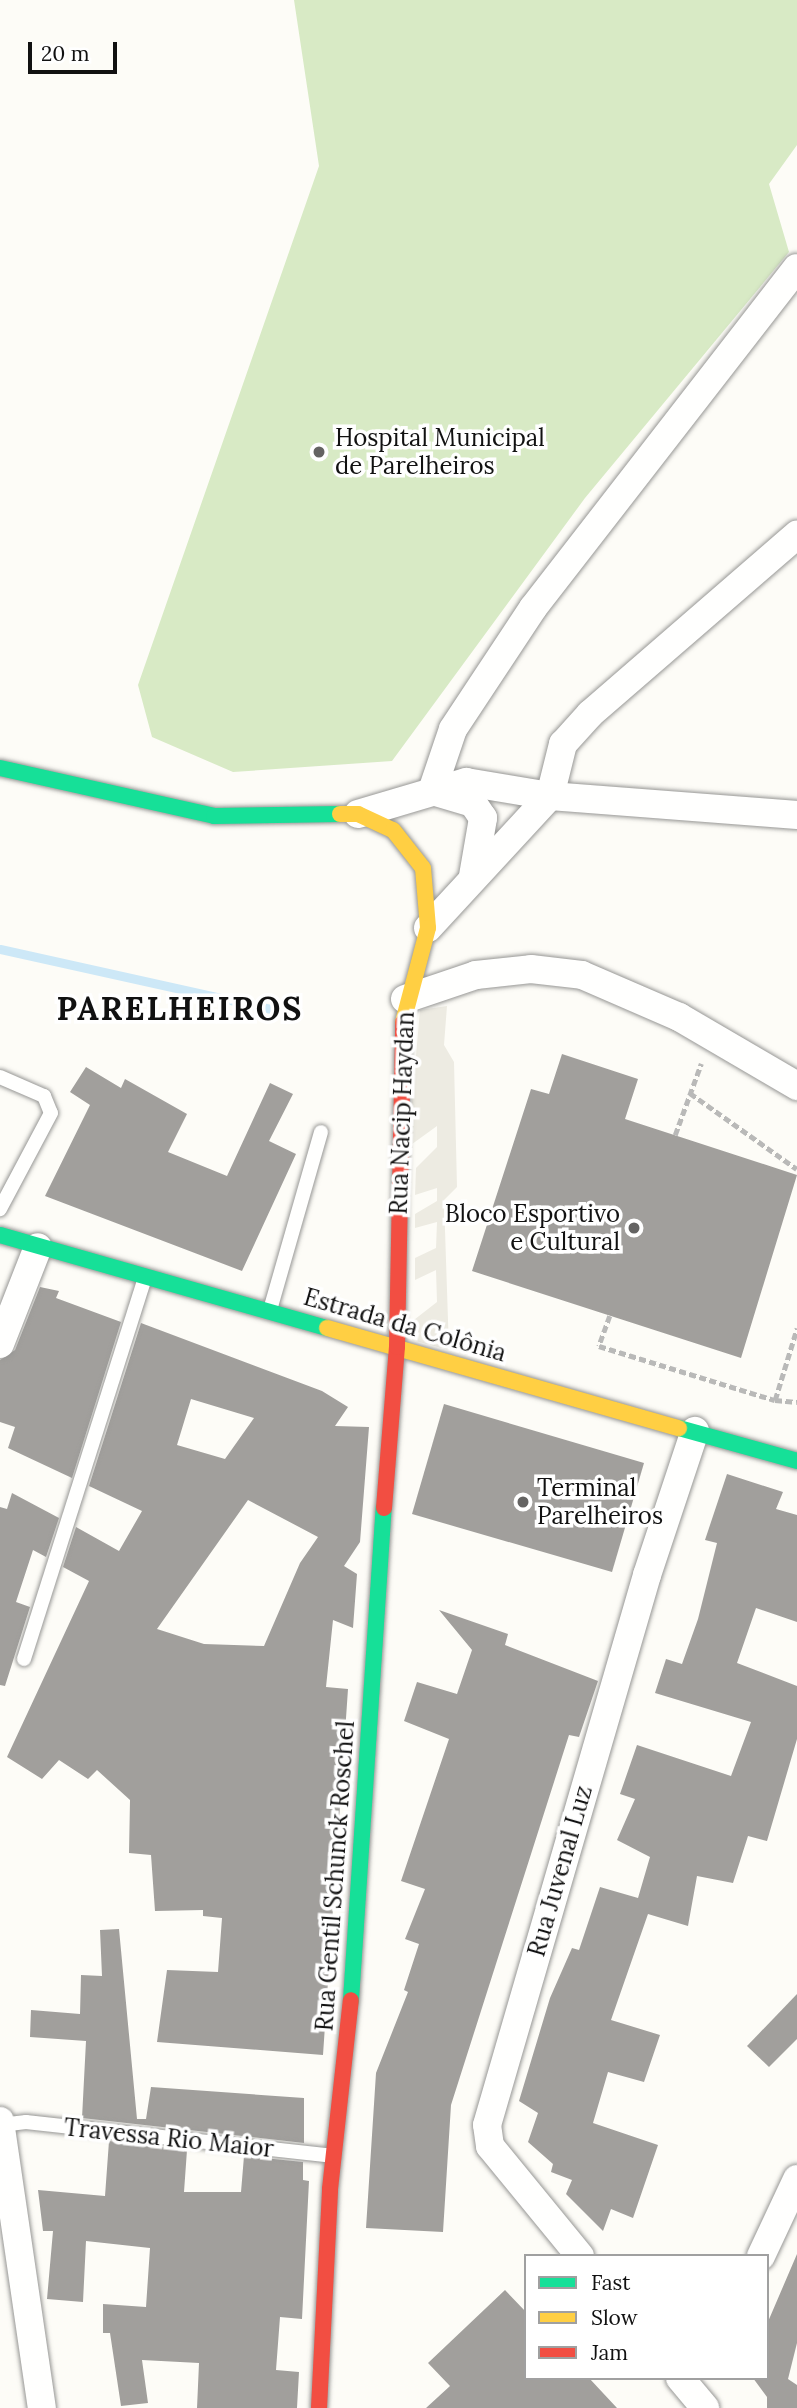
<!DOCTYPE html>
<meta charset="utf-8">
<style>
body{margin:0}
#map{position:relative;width:797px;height:2408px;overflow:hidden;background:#fdfcf7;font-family:Lora,serif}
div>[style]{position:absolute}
.forest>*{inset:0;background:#d8eac5}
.plaza>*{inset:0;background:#edebe2}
.stream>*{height:9px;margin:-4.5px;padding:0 4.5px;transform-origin:4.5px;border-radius:4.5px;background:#cde8f7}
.building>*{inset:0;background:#a19f9c}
.path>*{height:4.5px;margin-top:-2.25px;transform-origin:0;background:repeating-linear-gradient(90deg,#b9b9b8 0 7px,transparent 0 10.5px)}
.roads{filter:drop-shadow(0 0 2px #979795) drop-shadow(0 0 2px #979795)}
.lane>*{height:14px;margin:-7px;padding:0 7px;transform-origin:7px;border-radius:7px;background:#fffffe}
.street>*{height:28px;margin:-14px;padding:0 14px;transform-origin:14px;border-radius:14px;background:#fffffe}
.fast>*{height:16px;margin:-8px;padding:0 8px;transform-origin:8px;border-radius:8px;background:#16e098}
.slow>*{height:16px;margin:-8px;padding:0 8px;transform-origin:8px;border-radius:8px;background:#ffcf43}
.jam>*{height:16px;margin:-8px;padding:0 8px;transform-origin:8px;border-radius:8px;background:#f24e42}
.dots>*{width:19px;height:19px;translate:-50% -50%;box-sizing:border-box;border:4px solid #fff;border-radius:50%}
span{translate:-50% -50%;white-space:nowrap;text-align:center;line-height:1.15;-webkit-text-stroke:7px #fff;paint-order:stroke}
.poi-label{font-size:24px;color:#111}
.left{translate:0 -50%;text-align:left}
.right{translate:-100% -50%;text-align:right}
.street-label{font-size:24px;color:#111}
.district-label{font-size:32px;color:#111;font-weight:700;letter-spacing:2px}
.legend{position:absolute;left:524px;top:2254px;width:245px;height:126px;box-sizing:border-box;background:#fff;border:2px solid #a0a0a0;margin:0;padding:9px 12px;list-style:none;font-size:21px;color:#111}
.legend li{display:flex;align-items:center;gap:14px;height:35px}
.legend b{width:35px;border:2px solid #a0a0a0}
.scale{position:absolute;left:28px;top:42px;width:89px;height:32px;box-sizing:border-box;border:4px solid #111;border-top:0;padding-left:9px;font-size:21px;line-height:24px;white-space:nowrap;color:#111;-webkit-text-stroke:5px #fff;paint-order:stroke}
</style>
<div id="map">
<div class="forest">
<div style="clip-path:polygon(294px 0,797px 0,797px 145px,769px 184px,789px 252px,585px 498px,392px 761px,233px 772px,152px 737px,138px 685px,319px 166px)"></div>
</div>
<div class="plaza">
<div style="clip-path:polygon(447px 1006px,444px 1045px,454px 1062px,457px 1187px,444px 1200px,449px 1350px,412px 1340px,410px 1323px,437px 1302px,436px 1270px,415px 1280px,415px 1258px,436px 1248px,437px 1222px,415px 1228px,415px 1214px,437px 1201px,437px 1188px,415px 1195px,416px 1168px,437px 1147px,437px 1126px,408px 1147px,420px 1010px)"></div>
</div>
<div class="stream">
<div style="left:0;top:949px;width:278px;rotate:12.5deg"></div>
</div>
<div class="building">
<div style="clip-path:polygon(562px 1054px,638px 1079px,625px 1119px,797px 1175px,741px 1358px,472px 1271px,531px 1089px,549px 1094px)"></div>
<div style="clip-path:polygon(86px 1067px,121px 1088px,125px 1079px,187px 1114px,168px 1152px,227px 1176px,270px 1083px,293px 1094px,269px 1141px,296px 1154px,242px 1271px,45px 1196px,90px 1105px,70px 1092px)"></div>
<div style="clip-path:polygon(40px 1287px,59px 1291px,56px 1298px,121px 1322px,72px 1478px,8px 1448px,15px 1427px,0 1422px,0 1360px,15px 1350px)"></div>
<div style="clip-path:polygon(evenodd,141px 1323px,322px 1391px,348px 1407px,335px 1426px,369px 1427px,360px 1542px,344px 1566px,357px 1574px,353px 1628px,333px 1620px,326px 1687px,348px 1689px,323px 2055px,157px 2042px,167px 1970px,218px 1972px,222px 1918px,203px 1916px,203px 1910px,155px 1911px,151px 1855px,129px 1853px,130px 1800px,97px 1770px,88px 1779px,59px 1760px,42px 1779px,7px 1757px,89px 1581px,63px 1567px,76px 1527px,119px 1551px,142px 1511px,89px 1486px,141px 1323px,191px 1399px,254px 1418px,225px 1459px,177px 1445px,191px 1399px,141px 1323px,248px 1500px,318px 1537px,300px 1563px,264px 1646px,204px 1644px,157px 1629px,248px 1500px)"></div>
<div style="clip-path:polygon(444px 1404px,644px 1463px,612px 1572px,412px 1514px)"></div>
<div style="clip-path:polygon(727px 1474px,783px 1492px,776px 1509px,797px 1515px,797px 1622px,756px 1608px,737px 1663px,797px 1686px,797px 1739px,767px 1841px,748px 1836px,733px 1883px,697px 1876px,688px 1926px,648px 1914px,611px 2020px,660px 2035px,644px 2082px,608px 2072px,593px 2123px,658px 2145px,633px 2218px,611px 2209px,603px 2231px,566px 2194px,572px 2180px,551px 2172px,553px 2164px,528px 2142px,538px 2113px,519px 2101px,550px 1998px,572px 1948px,579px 1950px,600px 1887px,638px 1898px,650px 1857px,617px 1840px,635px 1799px,620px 1794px,637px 1745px,731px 1776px,751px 1722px,655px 1693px,666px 1659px,682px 1664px,698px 1619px,717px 1543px,705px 1540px)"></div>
<div style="clip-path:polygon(12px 1493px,59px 1518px,46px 1557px,33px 1550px,16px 1602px,30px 1607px,5px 1686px,0 1685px,0 1507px,7px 1509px)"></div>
<div style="clip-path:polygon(439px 1610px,508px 1634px,505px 1645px,598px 1681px,579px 1737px,569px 1735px,451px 2105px,443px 2232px,366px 2228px,376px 2073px,408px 1992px,404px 1990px,419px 1944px,405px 1939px,425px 1889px,401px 1881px,449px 1739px,404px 1721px,417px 1682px,457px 1694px,472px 1650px)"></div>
<div style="clip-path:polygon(119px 1929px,137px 2119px,146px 2119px,151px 2087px,304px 2098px,304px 2143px,82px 2118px,86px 2041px,30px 2037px,31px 2010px,80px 2014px,81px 1975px,102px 1976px,100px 1930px)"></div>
<div style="clip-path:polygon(797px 1994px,797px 2039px,769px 2067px,747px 2046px)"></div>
<div style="clip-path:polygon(109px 2141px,187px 2150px,184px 2192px,241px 2192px,244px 2156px,303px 2162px,303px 2180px,309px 2181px,302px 2319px,280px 2317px,276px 2370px,299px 2372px,297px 2408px,197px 2408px,199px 2363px,142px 2360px,148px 2403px,121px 2406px,110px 2333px,103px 2333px,103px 2304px,146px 2307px,150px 2248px,86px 2241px,83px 2302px,47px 2299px,53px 2231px,43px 2231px,38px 2190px,105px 2196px)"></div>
<div style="clip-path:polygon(797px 2254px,797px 2343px,788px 2379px,797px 2385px,797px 2408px,767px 2408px,767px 2397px,753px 2378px,767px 2378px,767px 2324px)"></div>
<div style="clip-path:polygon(505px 2290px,526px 2312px,526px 2378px,589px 2378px,617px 2408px,426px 2408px,450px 2386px,428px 2363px)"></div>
</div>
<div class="path">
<div style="left:690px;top:1093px;width:131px;rotate:35.4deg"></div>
<div style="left:675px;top:1135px;width:76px;rotate:-69.9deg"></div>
<div style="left:610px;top:1316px;width:32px;rotate:110deg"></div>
<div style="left:599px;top:1346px;width:184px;rotate:17.1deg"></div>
<div style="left:775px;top:1400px;width:75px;rotate:-73deg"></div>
<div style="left:775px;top:1400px;width:22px;rotate:5deg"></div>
</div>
<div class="roads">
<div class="lane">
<div style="left:0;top:1077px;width:48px;rotate:23.4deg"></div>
<div style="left:44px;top:1096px;width:18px;rotate:68deg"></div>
<div style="left:51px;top:1113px;width:109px;rotate:118deg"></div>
<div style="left:270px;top:1310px;width:185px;rotate:-74deg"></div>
<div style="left:24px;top:1659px;width:400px;rotate:-72.4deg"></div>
<div style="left:1px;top:2125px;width:25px;rotate:-7deg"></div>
<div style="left:26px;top:2122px;width:310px;rotate:6.3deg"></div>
</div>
<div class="street">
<div style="left:358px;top:814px;width:113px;rotate:-16.5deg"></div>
<div style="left:466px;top:782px;width:85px;rotate:9.5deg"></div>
<div style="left:550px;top:796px;width:248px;rotate:4.4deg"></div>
<div style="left:473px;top:876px;width:59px;rotate:-80.2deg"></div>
<div style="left:483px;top:818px;width:18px;rotate:-124deg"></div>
<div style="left:473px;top:803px;width:43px;rotate:-163.7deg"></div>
<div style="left:432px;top:791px;width:65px;rotate:-71.3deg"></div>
<div style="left:453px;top:729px;width:145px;rotate:-56.5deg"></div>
<div style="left:533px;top:608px;width:430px;rotate:-52.2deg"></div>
<div style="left:428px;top:928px;width:180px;rotate:-47.3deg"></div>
<div style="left:550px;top:796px;width:54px;rotate:-76deg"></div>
<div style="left:563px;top:744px;width:40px;rotate:-48deg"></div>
<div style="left:590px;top:714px;width:274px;rotate:-40.9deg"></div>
<div style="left:405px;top:999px;width:75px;rotate:-18.7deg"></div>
<div style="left:476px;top:975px;width:55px;rotate:-6.2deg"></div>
<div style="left:531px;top:969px;width:51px;rotate:6.7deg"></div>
<div style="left:582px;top:975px;width:106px;rotate:23.4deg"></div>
<div style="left:679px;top:1017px;width:137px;rotate:30.3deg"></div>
<div style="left:0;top:1344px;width:104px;rotate:-68.6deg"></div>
<div style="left:0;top:2121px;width:290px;rotate:81.7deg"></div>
<div style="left:580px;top:2256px;width:142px;rotate:-129.3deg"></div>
<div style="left:490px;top:2146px;width:21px;rotate:-98deg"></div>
<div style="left:487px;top:2125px;width:573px;rotate:-73.78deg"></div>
<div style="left:647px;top:1575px;width:152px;rotate:-71.6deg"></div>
<div style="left:761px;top:2256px;width:85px;rotate:-64.9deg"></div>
<div style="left:680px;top:2378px;width:39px;rotate:50deg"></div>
</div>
<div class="fast">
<div style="left:0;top:768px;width:219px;rotate:12.6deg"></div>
<div style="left:214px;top:816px;width:126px;rotate:-0.9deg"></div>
<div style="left:0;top:1235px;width:340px;rotate:15.9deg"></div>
<div style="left:679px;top:1428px;width:123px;rotate:15.6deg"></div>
<div style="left:351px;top:2000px;width:493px;rotate:-86.2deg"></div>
</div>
<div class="slow">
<div style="left:340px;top:814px;width:18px"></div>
<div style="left:358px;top:814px;width:38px;rotate:25deg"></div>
<div style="left:393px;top:830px;width:48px;rotate:51.7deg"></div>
<div style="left:423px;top:868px;width:60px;rotate:85.2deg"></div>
<div style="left:428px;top:928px;width:97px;rotate:104.9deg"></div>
<div style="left:327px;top:1328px;width:366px;rotate:15.9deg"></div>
</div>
<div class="jam">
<div style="left:384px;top:1508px;width:162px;rotate:-85.4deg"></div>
<div style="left:397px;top:1347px;width:325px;rotate:-88.9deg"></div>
<div style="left:319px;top:2408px;width:219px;rotate:-87.1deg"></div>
<div style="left:330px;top:2189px;width:190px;rotate:-83.7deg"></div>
</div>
</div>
<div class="dots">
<div style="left:319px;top:452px;background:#646362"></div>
<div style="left:634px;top:1228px;background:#646362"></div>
<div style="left:523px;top:1502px;background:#646362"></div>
</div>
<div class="poi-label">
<span class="left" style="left:335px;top:452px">Hospital Municipal<br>de Parelheiros</span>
<span class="right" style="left:620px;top:1228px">Bloco Esportivo<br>e Cultural</span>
<span class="left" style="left:537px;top:1502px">Terminal<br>Parelheiros</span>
</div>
<div class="street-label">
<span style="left:402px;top:1113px;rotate:-88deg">Rua Nacip Haydan</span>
<span style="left:405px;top:1325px;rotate:16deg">Estrada da Colônia</span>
<span style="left:560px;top:1871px;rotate:-74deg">Rua Juvenal Luz</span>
<span style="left:335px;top:1876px;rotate:-86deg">Rua Gentil Schunck Roschel</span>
<span style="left:169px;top:2138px;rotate:6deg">Travessa Rio Maior</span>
</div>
<div class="district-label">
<span style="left:180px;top:1009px">PARELHEIROS</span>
</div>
<ul class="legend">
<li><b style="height:9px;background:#16e098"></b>Fast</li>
<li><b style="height:9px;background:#ffcf43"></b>Slow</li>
<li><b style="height:9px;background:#f24e42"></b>Jam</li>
</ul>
<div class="scale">20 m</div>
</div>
